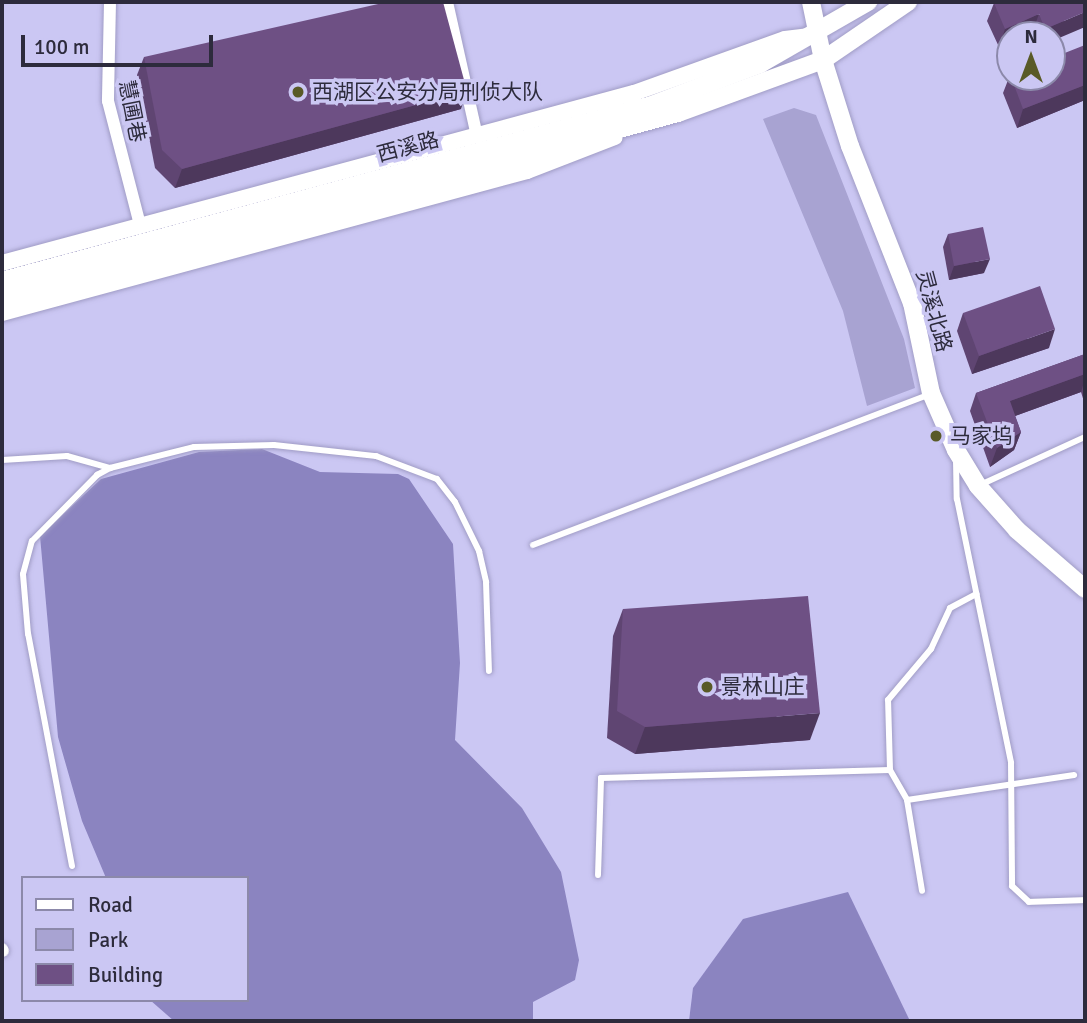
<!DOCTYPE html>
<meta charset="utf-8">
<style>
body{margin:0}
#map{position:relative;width:1087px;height:1023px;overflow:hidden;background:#cbc7f3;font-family:Signika,"Noto Sans SC",sans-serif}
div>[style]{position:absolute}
.green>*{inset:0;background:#a8a3d2}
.forest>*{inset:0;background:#8b84c0}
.roads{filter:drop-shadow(0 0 2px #a09cc5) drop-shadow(0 0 2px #a09cc5)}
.service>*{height:6px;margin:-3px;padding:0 3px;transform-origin:3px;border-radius:3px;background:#fff}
.minor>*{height:12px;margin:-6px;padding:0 6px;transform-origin:6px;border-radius:6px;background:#fff}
.tertiary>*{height:16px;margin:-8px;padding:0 8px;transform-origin:8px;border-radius:8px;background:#fff}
.secondary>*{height:18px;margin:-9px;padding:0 9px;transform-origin:9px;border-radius:9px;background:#fff}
.wall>*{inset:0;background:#5f4572}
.shaded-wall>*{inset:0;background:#4d385c}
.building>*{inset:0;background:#6e5084}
.dots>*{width:19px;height:19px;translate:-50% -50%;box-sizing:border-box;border:4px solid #cbc7f3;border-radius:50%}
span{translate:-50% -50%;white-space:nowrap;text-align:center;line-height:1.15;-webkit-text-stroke:7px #cbc7f3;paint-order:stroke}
.poi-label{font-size:21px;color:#2d2b3c}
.left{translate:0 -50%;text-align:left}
.street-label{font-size:21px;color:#2d2b3c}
.frame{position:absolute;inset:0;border:4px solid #2d2b3c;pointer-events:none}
.legend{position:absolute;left:21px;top:876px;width:228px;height:126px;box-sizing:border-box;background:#cbc7f3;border:2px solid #8c89aa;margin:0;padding:9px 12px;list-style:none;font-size:21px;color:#2d2b3c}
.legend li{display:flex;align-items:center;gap:14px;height:35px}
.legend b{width:35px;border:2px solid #8c89aa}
.north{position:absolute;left:996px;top:21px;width:70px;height:70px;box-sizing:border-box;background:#cbc7f3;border:2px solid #8c89aa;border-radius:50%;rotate:0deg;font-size:19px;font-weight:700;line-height:28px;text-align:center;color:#2d2b3c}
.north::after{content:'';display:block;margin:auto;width:24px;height:32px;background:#595a27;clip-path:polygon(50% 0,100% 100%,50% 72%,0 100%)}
.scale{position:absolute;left:21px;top:35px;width:192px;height:32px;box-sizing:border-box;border:4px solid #2d2b3c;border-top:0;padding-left:9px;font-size:21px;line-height:24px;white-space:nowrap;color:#2d2b3c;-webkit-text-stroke:5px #cbc7f3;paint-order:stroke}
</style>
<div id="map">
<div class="green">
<div style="clip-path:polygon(794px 108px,816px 115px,904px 339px,915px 388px,867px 406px,843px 311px,763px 119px)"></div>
</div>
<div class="forest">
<div style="clip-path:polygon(262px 449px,320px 472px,398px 474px,409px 479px,453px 544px,460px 663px,455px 740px,522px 808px,561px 872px,579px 960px,575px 980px,533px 1002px,533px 1021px,174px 1021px,150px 1000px,247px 1000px,247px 878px,106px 878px,82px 821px,58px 737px,40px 536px,101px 479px,199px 452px)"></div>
<div style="clip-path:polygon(848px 892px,910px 1021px,689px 1021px,693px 988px,743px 919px)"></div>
</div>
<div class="roads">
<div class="service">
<div style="left:2px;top:460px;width:65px;rotate:-3.5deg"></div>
<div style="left:67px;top:456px;width:45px;rotate:15.6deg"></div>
<div style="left:956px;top:460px;width:39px;rotate:89deg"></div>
<div style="left:957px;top:499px;width:269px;rotate:78.4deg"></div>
<div style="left:1011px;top:763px;width:123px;rotate:89.5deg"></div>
<div style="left:1012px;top:886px;width:23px;rotate:43deg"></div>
<div style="left:1029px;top:902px;width:56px;rotate:-2deg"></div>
<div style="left:980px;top:485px;width:115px;rotate:-24.6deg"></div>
<div style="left:533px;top:545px;width:425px;rotate:-20.8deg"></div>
<div style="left:890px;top:770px;width:70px;rotate:-91.6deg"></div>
<div style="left:888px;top:700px;width:67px;rotate:-49.9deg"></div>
<div style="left:931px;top:649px;width:45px;rotate:-65.1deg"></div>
<div style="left:950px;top:608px;width:30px;rotate:-28deg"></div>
<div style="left:907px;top:800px;width:92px;rotate:80.6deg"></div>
<div style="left:72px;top:866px;width:236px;rotate:-100.7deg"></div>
<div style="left:28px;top:634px;width:60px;rotate:-94.8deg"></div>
<div style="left:23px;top:574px;width:34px;rotate:-75deg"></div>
<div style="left:32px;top:541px;width:93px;rotate:-45.4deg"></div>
<div style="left:97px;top:475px;width:15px;rotate:-28deg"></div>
<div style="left:110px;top:468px;width:87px;rotate:-14deg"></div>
<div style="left:194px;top:447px;width:80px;rotate:-1.4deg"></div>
<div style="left:274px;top:445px;width:103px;rotate:6.2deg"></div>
<div style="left:376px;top:456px;width:65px;rotate:20.7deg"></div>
<div style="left:437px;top:479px;width:29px;rotate:52deg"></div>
<div style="left:455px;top:502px;width:55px;rotate:63.9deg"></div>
<div style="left:479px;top:551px;width:32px;rotate:77deg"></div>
<div style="left:486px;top:582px;width:89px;rotate:88.1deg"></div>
<div style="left:598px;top:875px;width:97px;rotate:-88.2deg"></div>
<div style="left:601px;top:778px;width:289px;rotate:-1.6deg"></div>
<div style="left:890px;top:770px;width:34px;rotate:60deg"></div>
<div style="left:907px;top:800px;width:169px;rotate:-8.5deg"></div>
</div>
<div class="minor">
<div style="left:110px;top:2px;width:99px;rotate:91.2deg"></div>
<div style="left:108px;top:101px;width:128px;rotate:75.5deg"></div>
<div style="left:447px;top:2px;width:137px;rotate:77.4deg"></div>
<div style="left:2px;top:949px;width:2px;rotate:63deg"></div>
</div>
<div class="tertiary">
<div style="left:2px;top:263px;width:654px;rotate:-15.06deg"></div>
<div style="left:634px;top:93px;width:160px;rotate:-19.7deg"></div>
<div style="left:785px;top:39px;width:23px;rotate:-7deg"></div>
<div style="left:2px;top:313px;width:544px;rotate:-15.14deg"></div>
<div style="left:527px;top:171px;width:94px;rotate:-21.1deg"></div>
</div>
<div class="secondary">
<div style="left:811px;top:2px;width:59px;rotate:78.3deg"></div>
<div style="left:823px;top:60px;width:90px;rotate:72.6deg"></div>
<div style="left:850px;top:146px;width:169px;rotate:68.5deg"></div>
<div style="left:912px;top:303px;width:92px;rotate:78.1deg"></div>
<div style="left:931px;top:393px;width:62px;rotate:66.3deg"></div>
<div style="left:956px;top:450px;width:42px;rotate:58.6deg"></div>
<div style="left:978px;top:486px;width:59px;rotate:48.4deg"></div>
<div style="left:1017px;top:530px;width:90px;rotate:40.9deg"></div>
<div style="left:2px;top:281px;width:670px;rotate:-15.14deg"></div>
<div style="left:649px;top:106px;width:119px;rotate:-20.7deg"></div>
<div style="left:760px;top:64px;width:125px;rotate:-29.9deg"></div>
<div style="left:2px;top:298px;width:701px;rotate:-15.31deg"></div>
<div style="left:678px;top:113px;width:154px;rotate:-20.1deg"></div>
<div style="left:823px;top:60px;width:103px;rotate:-34.3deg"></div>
</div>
</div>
<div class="wall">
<div style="clip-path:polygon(994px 3px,1085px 27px,1052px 35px,1033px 35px,1032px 33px,999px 47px,987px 21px)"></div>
<div style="clip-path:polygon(1085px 45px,1085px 100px,1017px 128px,1003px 93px,1010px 75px,1010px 77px,1052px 77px)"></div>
<div style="clip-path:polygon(144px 57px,461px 109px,175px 188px,155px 168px,137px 75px)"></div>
<div style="clip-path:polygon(948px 234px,984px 273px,949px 280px,943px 247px)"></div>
<div style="clip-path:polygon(963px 313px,1049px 348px,972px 374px,957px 331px)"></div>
<div style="clip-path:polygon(1085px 354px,1085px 405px,1081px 392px,1015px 416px,1021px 432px,1014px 450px,990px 467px,970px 411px,976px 393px)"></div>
<div style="clip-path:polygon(623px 609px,810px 740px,635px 754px,607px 738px,613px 636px)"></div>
</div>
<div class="shaded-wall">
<div style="clip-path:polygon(1085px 12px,1085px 27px,1052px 41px,1052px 35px,1043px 35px,1045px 29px)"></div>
<div style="clip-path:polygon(1039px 14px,1032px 33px,1027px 35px,1010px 35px,1010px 42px,999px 47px,1005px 29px)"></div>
<div style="clip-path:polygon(1085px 85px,1085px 100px,1017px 128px,1023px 109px)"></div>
<div style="clip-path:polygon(467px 91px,461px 109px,175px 188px,182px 169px)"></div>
<div style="clip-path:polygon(990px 259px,984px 273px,949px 280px,954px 266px)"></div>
<div style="clip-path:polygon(1055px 329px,1049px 348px,972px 374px,979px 356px)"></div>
<div style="clip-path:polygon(1085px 374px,1085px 379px,1081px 392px,1004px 420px,1010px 401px)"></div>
<div style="clip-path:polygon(1021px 432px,1014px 450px,990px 467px,997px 448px)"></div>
<div style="clip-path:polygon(820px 713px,810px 740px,635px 754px,645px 727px)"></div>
</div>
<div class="building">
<div style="clip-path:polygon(387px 2px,443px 2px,467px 91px,182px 169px,162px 150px,144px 57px)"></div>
<div style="clip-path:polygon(996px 2px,1085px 2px,1085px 12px,1045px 29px,1039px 14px,1005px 29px,994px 3px)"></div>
<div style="clip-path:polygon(1085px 45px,1085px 85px,1023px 109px,1011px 77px,1052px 77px,1052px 58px)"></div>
<div style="clip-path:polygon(983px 227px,990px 259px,954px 266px,948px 234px)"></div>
<div style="clip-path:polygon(1040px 286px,1055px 329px,979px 356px,963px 313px)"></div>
<div style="clip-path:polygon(1085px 354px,1085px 374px,1010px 401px,1021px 432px,997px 448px,976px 393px)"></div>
<div style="clip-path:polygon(808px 596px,820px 713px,645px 727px,617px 711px,623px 609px)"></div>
</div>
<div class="dots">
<div style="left:298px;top:92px;background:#595a27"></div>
<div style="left:936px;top:436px;background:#595a27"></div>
<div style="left:707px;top:687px;background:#595a27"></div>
</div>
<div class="poi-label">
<span class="left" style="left:312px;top:92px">西湖区公安分局刑侦大队</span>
<span class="left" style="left:950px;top:436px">马家坞</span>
<span class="left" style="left:721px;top:687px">景林山庄</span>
</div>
<div class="street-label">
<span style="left:132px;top:111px;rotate:79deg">慧圃巷</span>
<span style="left:408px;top:147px;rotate:-15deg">西溪路</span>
<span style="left:934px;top:311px;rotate:75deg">灵溪北路</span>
</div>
<div class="frame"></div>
<ul class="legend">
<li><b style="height:9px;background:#fff"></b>Road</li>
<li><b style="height:19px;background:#a8a3d2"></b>Park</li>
<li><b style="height:19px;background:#6e5084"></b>Building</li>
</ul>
<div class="north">N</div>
<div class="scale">100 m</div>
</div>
